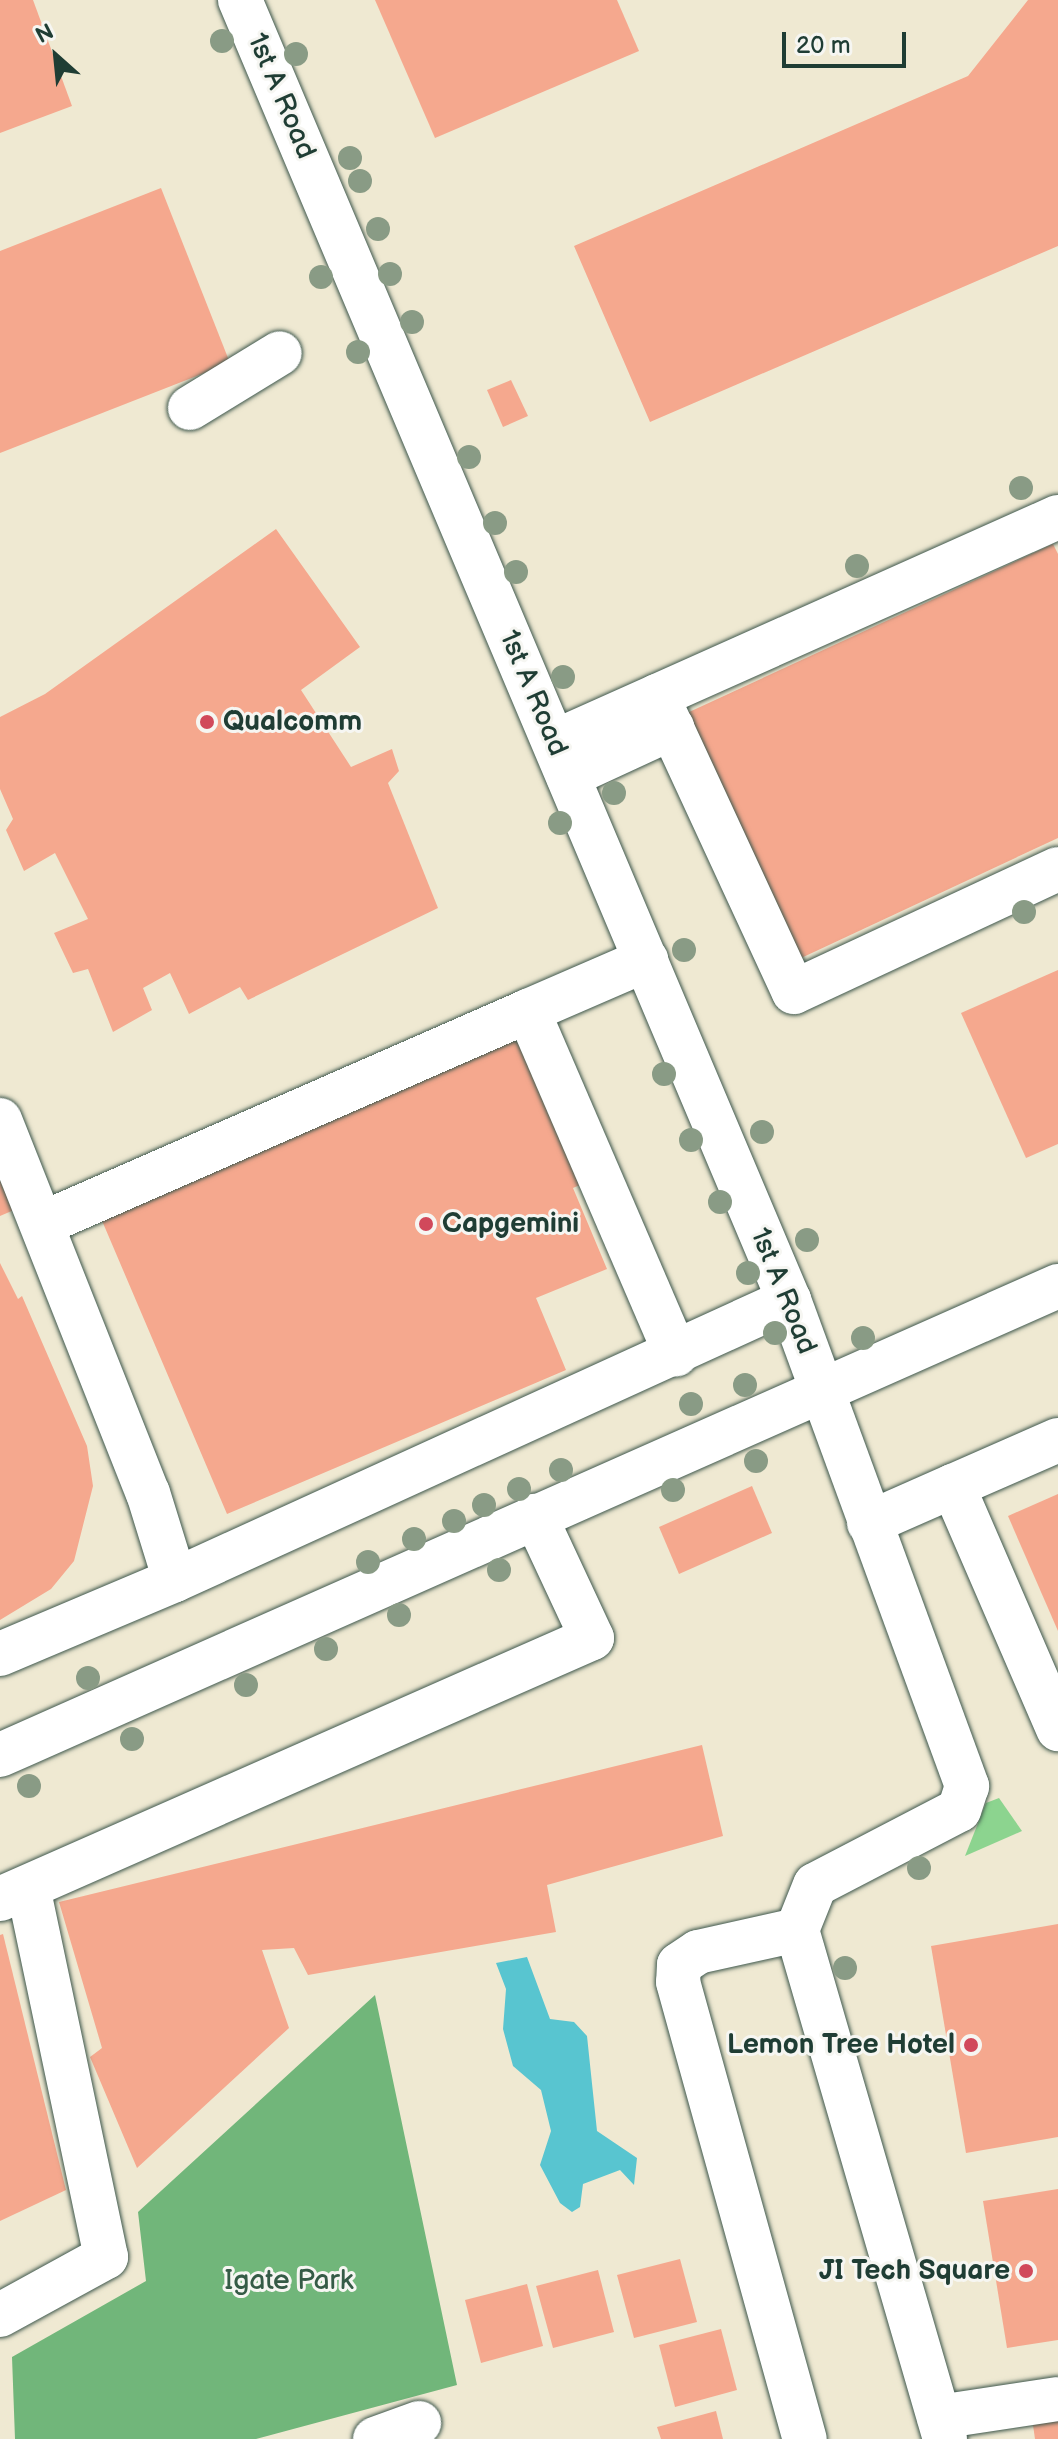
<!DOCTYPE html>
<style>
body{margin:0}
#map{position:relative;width:1058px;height:2439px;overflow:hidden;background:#efe9d2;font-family:"Balsamiq Sans",sans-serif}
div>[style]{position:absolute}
.green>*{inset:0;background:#8cd48f}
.forest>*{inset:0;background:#71b67a}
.water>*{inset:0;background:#58c5d0}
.building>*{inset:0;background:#f5a88e}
.roads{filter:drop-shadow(0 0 2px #3e574c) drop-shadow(0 0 2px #3e574c)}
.minor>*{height:44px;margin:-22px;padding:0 22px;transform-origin:22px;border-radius:22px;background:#fff}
.trees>*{width:24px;height:24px;margin:-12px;border-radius:50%;background:#899b85}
.dots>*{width:22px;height:22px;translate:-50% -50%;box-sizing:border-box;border:4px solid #f6f6f2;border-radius:50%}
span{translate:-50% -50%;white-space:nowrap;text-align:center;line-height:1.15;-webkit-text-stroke:6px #f6f6f2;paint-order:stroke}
.street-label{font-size:28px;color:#1f3d34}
.poi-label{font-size:28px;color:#1f3d34;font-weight:700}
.left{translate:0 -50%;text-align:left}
.right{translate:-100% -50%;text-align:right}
.park-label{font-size:28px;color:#355b46}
.north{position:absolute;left:16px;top:16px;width:80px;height:80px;-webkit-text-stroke:6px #f6f6f2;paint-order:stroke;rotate:333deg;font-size:22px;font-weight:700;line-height:32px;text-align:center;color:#1f3d34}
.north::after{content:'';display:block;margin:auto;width:28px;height:36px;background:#1f3d34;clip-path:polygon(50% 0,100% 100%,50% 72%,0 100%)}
.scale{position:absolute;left:782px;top:32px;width:124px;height:36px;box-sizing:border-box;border:4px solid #1f3d34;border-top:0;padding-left:10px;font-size:24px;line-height:28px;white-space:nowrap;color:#1f3d34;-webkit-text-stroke:6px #f6f6f2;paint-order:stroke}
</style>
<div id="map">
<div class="green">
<div style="clip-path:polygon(999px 1798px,1022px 1831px,965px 1856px,986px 1803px)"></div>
</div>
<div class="forest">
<div style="clip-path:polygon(375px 1995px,457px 2385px,256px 2439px,15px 2439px,12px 2357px,146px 2281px,138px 2212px)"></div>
</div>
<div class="water">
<div style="clip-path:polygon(527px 1957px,550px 2019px,574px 2022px,587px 2036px,597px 2131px,637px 2158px,634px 2185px,620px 2170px,583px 2184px,580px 2207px,572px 2212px,560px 2203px,540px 2165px,551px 2131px,541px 2090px,513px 2066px,503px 2029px,506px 1989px,496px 1963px)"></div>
</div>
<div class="building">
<div style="clip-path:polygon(0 0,33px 0,72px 106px,0 133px)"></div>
<div style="clip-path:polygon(375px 0,617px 0,639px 51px,435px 138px)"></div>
<div style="clip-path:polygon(1028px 0,1058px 0,1058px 246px,650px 422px,574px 246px,968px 76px)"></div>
<div style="clip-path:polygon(161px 188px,230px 363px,0 453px,0 251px)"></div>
<div style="clip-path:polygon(511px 380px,528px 416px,503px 427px,487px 390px)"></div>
<div style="clip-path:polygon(276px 529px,360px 647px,301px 690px,351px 767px,392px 749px,399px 771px,388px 783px,438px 908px,248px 1000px,240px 987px,189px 1014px,170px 973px,143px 988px,152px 1010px,113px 1032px,88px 969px,73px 973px,54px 933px,88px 919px,55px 853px,24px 871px,6px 830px,13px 819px,0 789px,0 717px,45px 694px)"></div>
<div style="clip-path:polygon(1053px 544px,1058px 554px,1058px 838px,799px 959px,687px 713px)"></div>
<div style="clip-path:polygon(1058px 970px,1058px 1144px,1026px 1158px,961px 1013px)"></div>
<div style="clip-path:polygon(529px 1033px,591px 1180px,573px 1188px,607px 1269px,536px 1298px,566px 1370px,227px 1514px,100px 1216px)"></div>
<div style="clip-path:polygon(0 1180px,14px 1210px,0 1216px)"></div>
<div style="clip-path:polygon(0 1263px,18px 1299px,22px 1296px,87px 1446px,93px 1486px,74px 1561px,51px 1589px,0 1620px)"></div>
<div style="clip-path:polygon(752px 1486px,772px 1533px,679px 1574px,659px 1527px)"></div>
<div style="clip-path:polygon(1058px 1494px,1058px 1631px,1008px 1516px)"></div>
<div style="clip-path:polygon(702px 1745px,723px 1836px,547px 1885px,556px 1932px,308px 1975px,294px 1948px,262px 1950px,289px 2028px,137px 2168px,90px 2057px,102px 2048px,59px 1902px)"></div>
<div style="clip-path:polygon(1058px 1924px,1058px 2137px,966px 2153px,931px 1946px)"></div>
<div style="clip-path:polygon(3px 1934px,66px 2190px,0 2221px,0 1935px)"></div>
<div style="clip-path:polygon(1058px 2189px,1058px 2340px,1007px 2348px,983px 2201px)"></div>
<div style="clip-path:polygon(680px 2259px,697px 2322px,634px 2338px,617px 2275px)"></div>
<div style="clip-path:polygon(598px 2270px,614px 2332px,553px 2348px,536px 2286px)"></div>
<div style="clip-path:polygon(527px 2284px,543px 2346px,481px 2363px,465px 2300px)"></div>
<div style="clip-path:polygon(721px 2329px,737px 2390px,675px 2407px,659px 2345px)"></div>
<div style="clip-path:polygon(716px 2411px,723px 2439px,661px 2439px,657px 2427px)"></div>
<div style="clip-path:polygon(1058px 2414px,1058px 2439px,1035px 2439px,1032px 2418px)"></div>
</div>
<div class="roads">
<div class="minor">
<div style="left:240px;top:0;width:1411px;rotate:67.11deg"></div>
<div style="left:789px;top:1300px;width:518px;rotate:69.88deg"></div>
<div style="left:967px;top:1786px;width:25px;rotate:108deg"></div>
<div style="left:959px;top:1810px;width:162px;rotate:152.5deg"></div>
<div style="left:815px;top:1885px;width:48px;rotate:111.8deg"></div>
<div style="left:797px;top:1930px;width:530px;rotate:73.79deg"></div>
<div style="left:190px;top:408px;width:105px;rotate:-31.4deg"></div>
<div style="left:657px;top:696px;width:326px;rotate:65.2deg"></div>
<div style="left:794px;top:992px;width:291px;rotate:-25deg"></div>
<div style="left:554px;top:742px;width:552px;rotate:-24.06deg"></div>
<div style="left:568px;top:776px;width:115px;rotate:-24.8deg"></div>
<div style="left:528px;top:1011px;width:129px;rotate:-23.4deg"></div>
<div style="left:0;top:1120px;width:401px;rotate:68.4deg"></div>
<div style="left:148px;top:1493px;width:91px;rotate:72.8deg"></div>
<div style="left:44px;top:1223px;width:528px;rotate:-23.65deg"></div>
<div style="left:528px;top:1011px;width:374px;rotate:66.7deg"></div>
<div style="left:1058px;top:1440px;width:115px;rotate:156.3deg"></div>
<div style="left:953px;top:1486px;width:265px;rotate:66.6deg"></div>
<div style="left:869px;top:1523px;width:92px;rotate:-23.8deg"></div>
<div style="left:0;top:1654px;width:190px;rotate:-22.9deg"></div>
<div style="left:175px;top:1580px;width:675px;rotate:-24.51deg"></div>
<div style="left:0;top:1755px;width:1157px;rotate:-23.91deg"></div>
<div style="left:0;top:1899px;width:647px;rotate:-23.79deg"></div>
<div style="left:592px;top:1638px;width:135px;rotate:-115deg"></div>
<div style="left:797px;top:1930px;width:101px;rotate:167.5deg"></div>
<div style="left:698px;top:1952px;width:23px;rotate:146deg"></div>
<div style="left:679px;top:1965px;width:17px;rotate:93deg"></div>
<div style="left:678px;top:1982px;width:474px;rotate:74.5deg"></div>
<div style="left:0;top:2315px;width:121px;rotate:-28.7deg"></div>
<div style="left:106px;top:2257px;width:377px;rotate:-101.9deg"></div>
<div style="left:939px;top:2417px;width:120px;rotate:-8.6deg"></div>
<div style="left:375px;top:2439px;width:47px;rotate:-20deg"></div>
</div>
</div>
<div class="trees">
<div style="left:222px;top:41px"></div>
<div style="left:296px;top:54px"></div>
<div style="left:350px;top:158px"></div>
<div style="left:360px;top:181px"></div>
<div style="left:378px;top:229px"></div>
<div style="left:390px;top:274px"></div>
<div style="left:321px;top:277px"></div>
<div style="left:412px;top:322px"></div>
<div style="left:358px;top:352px"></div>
<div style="left:469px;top:457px"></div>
<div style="left:1021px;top:488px"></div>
<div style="left:495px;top:523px"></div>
<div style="left:857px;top:566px"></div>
<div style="left:516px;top:572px"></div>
<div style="left:563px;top:677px"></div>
<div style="left:614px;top:793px"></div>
<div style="left:560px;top:823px"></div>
<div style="left:1024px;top:912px"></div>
<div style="left:684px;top:950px"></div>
<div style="left:664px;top:1074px"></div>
<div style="left:762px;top:1132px"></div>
<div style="left:691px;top:1140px"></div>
<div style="left:720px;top:1202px"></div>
<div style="left:807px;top:1240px"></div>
<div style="left:748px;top:1273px"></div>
<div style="left:775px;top:1333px"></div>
<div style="left:863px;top:1338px"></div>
<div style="left:745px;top:1385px"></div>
<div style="left:691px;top:1404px"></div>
<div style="left:756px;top:1461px"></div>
<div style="left:561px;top:1470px"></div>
<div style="left:519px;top:1489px"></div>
<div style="left:673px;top:1490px"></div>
<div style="left:484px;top:1505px"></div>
<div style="left:454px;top:1521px"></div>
<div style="left:414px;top:1539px"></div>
<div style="left:368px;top:1562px"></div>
<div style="left:499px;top:1570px"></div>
<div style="left:399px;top:1615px"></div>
<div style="left:326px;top:1649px"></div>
<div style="left:88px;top:1678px"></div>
<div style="left:246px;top:1685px"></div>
<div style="left:132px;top:1739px"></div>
<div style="left:29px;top:1786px"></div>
<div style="left:919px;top:1868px"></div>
<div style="left:845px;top:1968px"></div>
</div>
<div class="dots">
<div style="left:207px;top:722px;background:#d1495b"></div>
<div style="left:426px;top:1224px;background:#d1495b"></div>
<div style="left:971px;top:2045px;background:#d1495b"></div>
<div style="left:1026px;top:2271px;background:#d1495b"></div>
</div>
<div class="street-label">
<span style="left:281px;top:96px;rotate:67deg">1st A Road</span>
<span style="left:533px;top:693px;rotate:67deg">1st A Road</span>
<span style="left:783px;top:1291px;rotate:68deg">1st A Road</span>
</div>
<div class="poi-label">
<span class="left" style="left:223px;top:722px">Qualcomm</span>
<span class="left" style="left:442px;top:1224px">Capgemini</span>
<span class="right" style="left:955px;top:2045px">Lemon Tree Hotel</span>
<span class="right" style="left:1010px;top:2271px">JI Tech Square</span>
</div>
<div class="park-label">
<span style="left:289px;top:2281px">Igate Park</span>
</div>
<div class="north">N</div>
<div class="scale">20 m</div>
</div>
